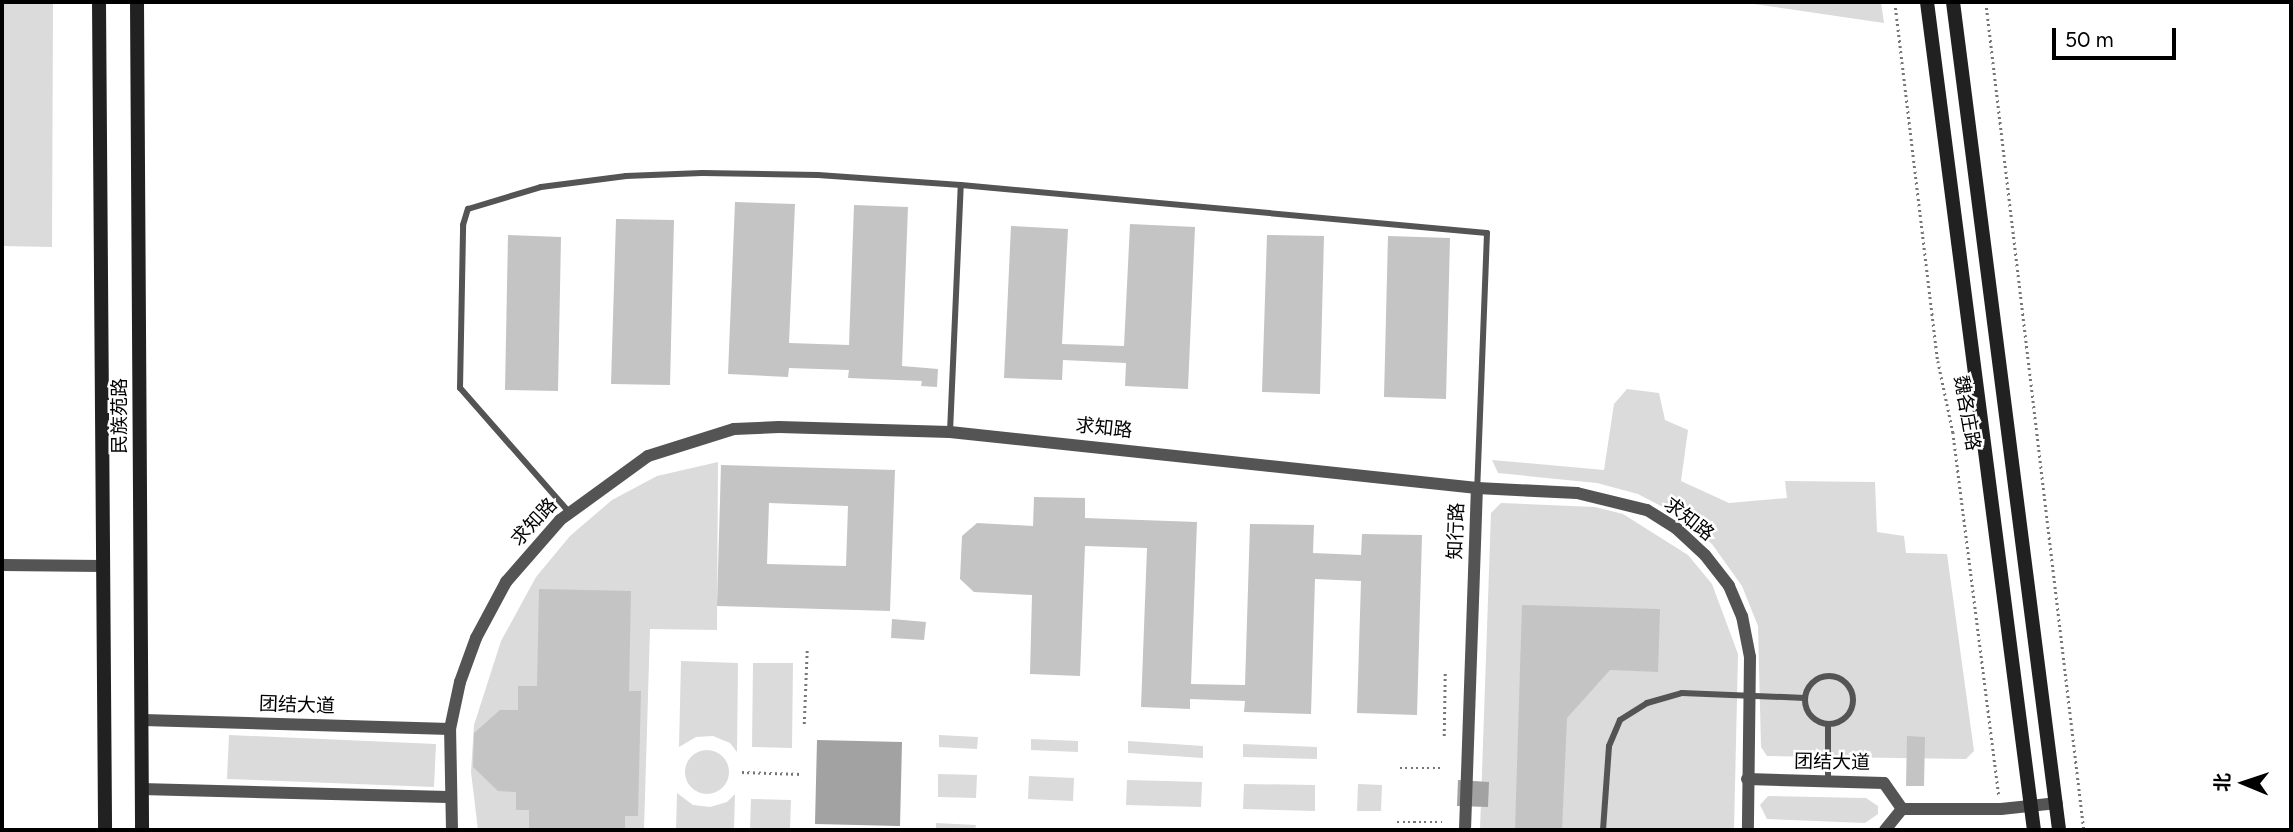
<!DOCTYPE html>
<meta charset="utf-8">
<style>
body{margin:0}
#map{position:relative;width:2293px;height:832px;overflow:hidden;background:#fff;font-family:Figtree,"Noto Sans SC",sans-serif}
div>[style]{position:absolute}
.green>*{inset:0;background:#dbdbdb}
.round{border-radius:50%}
.water>*{inset:0;background:#a2a2a2}
.building>*{inset:0;background:#c4c4c4}
.path>*{height:2.5px;margin-top:-1.25px;transform-origin:0;background:repeating-linear-gradient(90deg,#767676 0 2px,transparent 0 5.5px)}
.service>*{height:6px;margin:-3px;padding:0 3px;transform-origin:3px;border-radius:3px;background:#545454}
.service>.ring{margin:-3px;padding:0;box-sizing:content-box;background:none;border:6px solid #545454;border-radius:50%}
.minor>*{height:12px;margin:-6px;padding:0 6px;transform-origin:6px;border-radius:6px;background:#545454}
.secondary>*{height:14px;margin:-7px;padding:0 7px;transform-origin:7px;border-radius:7px;background:#212121}
span{translate:-50% -50%;white-space:nowrap;text-align:center;line-height:1.15;-webkit-text-stroke:5px #fff;paint-order:stroke}
.street-label{font-size:19px;color:#000}
.frame{position:absolute;inset:0;border:4px solid #000;pointer-events:none}
.north{position:absolute;left:2209px;top:748px;width:70px;height:70px;-webkit-text-stroke:5px #fff;paint-order:stroke;rotate:272deg;font-size:19px;font-weight:700;line-height:28px;text-align:center;color:#000}
.north::after{content:'';display:block;margin:auto;width:24px;height:32px;background:#000;clip-path:polygon(50% 0,100% 100%,50% 72%,0 100%)}
.scale{position:absolute;left:2052px;top:28px;width:124px;height:32px;box-sizing:border-box;border:4px solid #000;border-top:0;padding-left:9px;font-size:21px;line-height:24px;white-space:nowrap;color:#000;-webkit-text-stroke:5px #fff;paint-order:stroke}
</style>
<div id="map">
<div class="green">
<div style="clip-path:polygon(2px 2px,53px 2px,52px 247px,2px 246px)"></div>
<div style="clip-path:polygon(1740px 2px,1881px 2px,1884px 23px)"></div>
<div style="clip-path:polygon(1627px 389px,1659px 393px,1665px 420px,1688px 430px,1681px 481px,1729px 503px,1787px 498px,1785px 481px,1875px 482px,1877px 532px,1904px 536px,1906px 553px,1947px 554px,1974px 751px,1966px 759px,1767px 756px,1761px 747px,1758px 626px,1742px 586px,1712px 544px,1680px 516px,1638px 494px,1597px 483px,1498px 473px,1492px 460px,1604px 470px,1614px 404px)"></div>
<div style="clip-path:polygon(718px 462px,717px 630px,650px 629px,644px 830px,478px 830px,471px 772px,474px 725px,501px 641px,536px 577px,570px 536px,612px 500px,657px 476px)"></div>
<div style="clip-path:polygon(1501px 503px,1595px 507px,1623px 514px,1688px 555px,1712px 584px,1738px 654px,1734px 830px,1480px 830px,1491px 513px)"></div>
<div style="clip-path:polygon(681px 661px,738px 663px,737px 752px,730px 743px,713px 736px,696px 737px,679px 747px)"></div>
<div style="clip-path:polygon(753px 663px,793px 663px,792px 748px,752px 747px)"></div>
<div style="clip-path:polygon(229px 735px,436px 744px,434px 787px,227px 779px)"></div>
<div style="clip-path:polygon(939px 735px,978px 737px,977px 749px,939px 747px)"></div>
<div style="clip-path:polygon(1031px 739px,1078px 741px,1078px 752px,1031px 750px)"></div>
<div style="clip-path:polygon(1128px 741px,1203px 746px,1203px 758px,1128px 753px)"></div>
<div style="clip-path:polygon(1243px 744px,1317px 747px,1317px 759px,1243px 757px)"></div>
<div class="round" style="left:685px;top:750px;width:44px;height:44px"></div>
<div style="clip-path:polygon(938px 774px,977px 775px,976px 798px,938px 797px)"></div>
<div style="clip-path:polygon(1029px 776px,1074px 778px,1073px 801px,1028px 799px)"></div>
<div style="clip-path:polygon(1127px 780px,1202px 782px,1201px 807px,1126px 805px)"></div>
<div style="clip-path:polygon(1244px 784px,1315px 785px,1315px 811px,1243px 809px)"></div>
<div style="clip-path:polygon(1358px 784px,1382px 785px,1381px 811px,1357px 811px)"></div>
<div style="clip-path:polygon(677px 793px,693px 805px,710px 807px,727px 802px,735px 794px,734px 830px,676px 830px)"></div>
<div style="clip-path:polygon(1768px 796px,1866px 798px,1878px 806px,1878px 814px,1865px 823px,1767px 819px,1760px 805px)"></div>
<div style="clip-path:polygon(751px 799px,791px 800px,790px 830px,750px 830px)"></div>
<div style="clip-path:polygon(936px 823px,976px 825px,975px 830px,936px 830px)"></div>
</div>
<div class="water">
<div style="clip-path:polygon(817px 740px,902px 742px,900px 826px,815px 824px)"></div>
<div style="clip-path:polygon(1458px 780px,1489px 782px,1488px 807px,1457px 806px)"></div>
</div>
<div class="building">
<div style="clip-path:polygon(735px 202px,795px 204px,789px 343px,849px 345px,854px 205px,908px 207px,902px 366px,938px 369px,937px 387px,921px 386px,922px 381px,848px 378px,849px 370px,789px 368px,788px 377px,728px 374px)"></div>
<div style="clip-path:polygon(616px 219px,674px 220px,670px 385px,611px 384px)"></div>
<div style="clip-path:polygon(1130px 224px,1195px 227px,1188px 389px,1125px 386px,1126px 363px,1063px 360px,1062px 380px,1004px 378px,1011px 226px,1068px 229px,1062px 344px,1124px 346px)"></div>
<div style="clip-path:polygon(508px 235px,561px 237px,558px 391px,505px 390px)"></div>
<div style="clip-path:polygon(1267px 235px,1324px 236px,1320px 394px,1262px 392px)"></div>
<div style="clip-path:polygon(1388px 236px,1450px 238px,1446px 399px,1384px 397px)"></div>
<div style="clip-path:polygon(evenodd,721px 465px,895px 470px,890px 611px,717px 606px,721px 465px,769px 503px,848px 506px,846px 566px,767px 564px,769px 503px)"></div>
<div style="clip-path:polygon(1034px 497px,1085px 498px,1085px 518px,1197px 522px,1191px 684px,1245px 685px,1250px 524px,1314px 525px,1313px 553px,1361px 555px,1362px 534px,1422px 535px,1417px 715px,1357px 713px,1361px 581px,1315px 579px,1311px 714px,1244px 712px,1245px 701px,1190px 699px,1190px 709px,1141px 707px,1147px 548px,1085px 546px,1080px 676px,1030px 674px,1032px 595px,974px 592px,960px 579px,962px 536px,977px 523px,1033px 526px)"></div>
<div style="clip-path:polygon(539px 589px,631px 591px,629px 691px,641px 691px,638px 816px,625px 816px,625px 830px,529px 830px,529px 810px,516px 810px,516px 792px,498px 791px,473px 767px,474px 733px,500px 710px,518px 710px,518px 686px,537px 686px)"></div>
<div style="clip-path:polygon(1522px 605px,1660px 609px,1658px 672px,1610px 670px,1567px 718px,1562px 830px,1515px 830px)"></div>
<div style="clip-path:polygon(892px 619px,926px 622px,924px 640px,891px 638px)"></div>
<div style="clip-path:polygon(1907px 736px,1925px 737px,1924px 786px,1906px 786px)"></div>
</div>
<div class="path">
<div style="left:1895px;top:2px;width:362px;rotate:83.2deg"></div>
<div style="left:1938px;top:361px;width:73px;rotate:78.1deg"></div>
<div style="left:1953px;top:432px;width:367px;rotate:82.8deg"></div>
<div style="left:1986px;top:2px;width:834px;rotate:83.25deg"></div>
<div style="left:804px;top:724px;width:74px;rotate:-87.7deg"></div>
<div style="left:1444px;top:736px;width:64px;rotate:-89.1deg"></div>
<div style="left:1400px;top:768px;width:44px"></div>
<div style="left:742px;top:772px;width:60px;rotate:1.9deg"></div>
<div style="left:1397px;top:822px;width:45px"></div>
</div>
<div class="service">
<div style="left:950px;top:432px;width:247px;rotate:-87.5deg"></div>
<div style="left:569px;top:512px;width:165px;rotate:-131.3deg"></div>
<div style="left:460px;top:388px;width:163px;rotate:-88.9deg"></div>
<div style="left:463px;top:225px;width:17px;rotate:-73deg"></div>
<div style="left:468px;top:209px;width:76px;rotate:-16.8deg"></div>
<div style="left:541px;top:187px;width:86px;rotate:-7.4deg"></div>
<div style="left:626px;top:176px;width:76px;rotate:-2.3deg"></div>
<div style="left:702px;top:173px;width:116px;rotate:1deg"></div>
<div style="left:818px;top:175px;width:143px;rotate:4deg"></div>
<div style="left:961px;top:185px;width:528px;rotate:5.21deg"></div>
<div style="left:1487px;top:233px;width:255px;rotate:92.2deg"></div>
<div class="ring" style="left:1805px;top:676px;width:42px;height:42px"></div>
<div style="left:1828px;top:781px;width:57px;rotate:-90deg"></div>
<div style="left:1603px;top:830px;width:84px;rotate:-85.9deg"></div>
<div style="left:1609px;top:746px;width:28px;rotate:-67deg"></div>
<div style="left:1620px;top:720px;width:32px;rotate:-32deg"></div>
<div style="left:1647px;top:703px;width:36px;rotate:-16deg"></div>
<div style="left:1682px;top:693px;width:123px;rotate:2.3deg"></div>
</div>
<div class="minor">
<div style="left:2px;top:565px;width:101px;rotate:0.6deg"></div>
<div style="left:143px;top:720px;width:307px;rotate:1.7deg"></div>
<div style="left:1747px;top:779px;width:137px;rotate:1.7deg"></div>
<div style="left:1884px;top:783px;width:32px;rotate:55deg"></div>
<div style="left:141px;top:789px;width:307px;rotate:1.5deg"></div>
<div style="left:1902px;top:809px;width:99px"></div>
<div style="left:2001px;top:809px;width:56px;rotate:-6.1deg"></div>
<div style="left:452px;top:830px;width:101px;rotate:-91.1deg"></div>
<div style="left:450px;top:729px;width:48px;rotate:-78deg"></div>
<div style="left:460px;top:682px;width:47px;rotate:-70deg"></div>
<div style="left:476px;top:638px;width:64px;rotate:-61.8deg"></div>
<div style="left:506px;top:582px;width:82px;rotate:-48.9deg"></div>
<div style="left:560px;top:520px;width:109px;rotate:-36deg"></div>
<div style="left:648px;top:456px;width:90px;rotate:-17.4deg"></div>
<div style="left:734px;top:429px;width:45px;rotate:-2.5deg"></div>
<div style="left:779px;top:427px;width:171px;rotate:1.7deg"></div>
<div style="left:950px;top:432px;width:530px;rotate:6.07deg"></div>
<div style="left:1477px;top:488px;width:100px;rotate:2.9deg"></div>
<div style="left:1577px;top:493px;width:72px;rotate:13.7deg"></div>
<div style="left:1647px;top:510px;width:36px;rotate:32deg"></div>
<div style="left:1677px;top:529px;width:38px;rotate:43deg"></div>
<div style="left:1705px;top:555px;width:39px;rotate:52deg"></div>
<div style="left:1729px;top:586px;width:33px;rotate:67deg"></div>
<div style="left:1742px;top:616px;width:42px;rotate:79deg"></div>
<div style="left:1750px;top:657px;width:173px;rotate:90.7deg"></div>
<div style="left:1465px;top:830px;width:342px;rotate:-88deg"></div>
<div style="left:1885px;top:830px;width:27px;rotate:-51deg"></div>
</div>
<div class="secondary">
<div style="left:99px;top:2px;width:828px;rotate:89.58deg"></div>
<div style="left:137px;top:2px;width:828px;rotate:89.65deg"></div>
<div style="left:1927px;top:2px;width:835px;rotate:82.64deg"></div>
<div style="left:1953px;top:2px;width:835px;rotate:82.7deg"></div>
</div>
<div class="street-label">
<span style="left:1967px;top:413px;rotate:80deg">魏各庄路</span>
<span style="left:120px;top:416px;rotate:-90deg">民族苑路</span>
<span style="left:1104px;top:428px;rotate:6deg">求知路</span>
<span style="left:1689px;top:519px;rotate:38deg">求知路</span>
<span style="left:534px;top:522px;rotate:-47deg">求知路</span>
<span style="left:1456px;top:531px;rotate:-88deg">知行路</span>
<span style="left:297px;top:705px;rotate:2deg">团结大道</span>
<span style="left:1832px;top:762px;rotate:1deg">团结大道</span>
</div>
<div class="frame"></div>
<div class="north">北</div>
<div class="scale">50 m</div>
</div>
